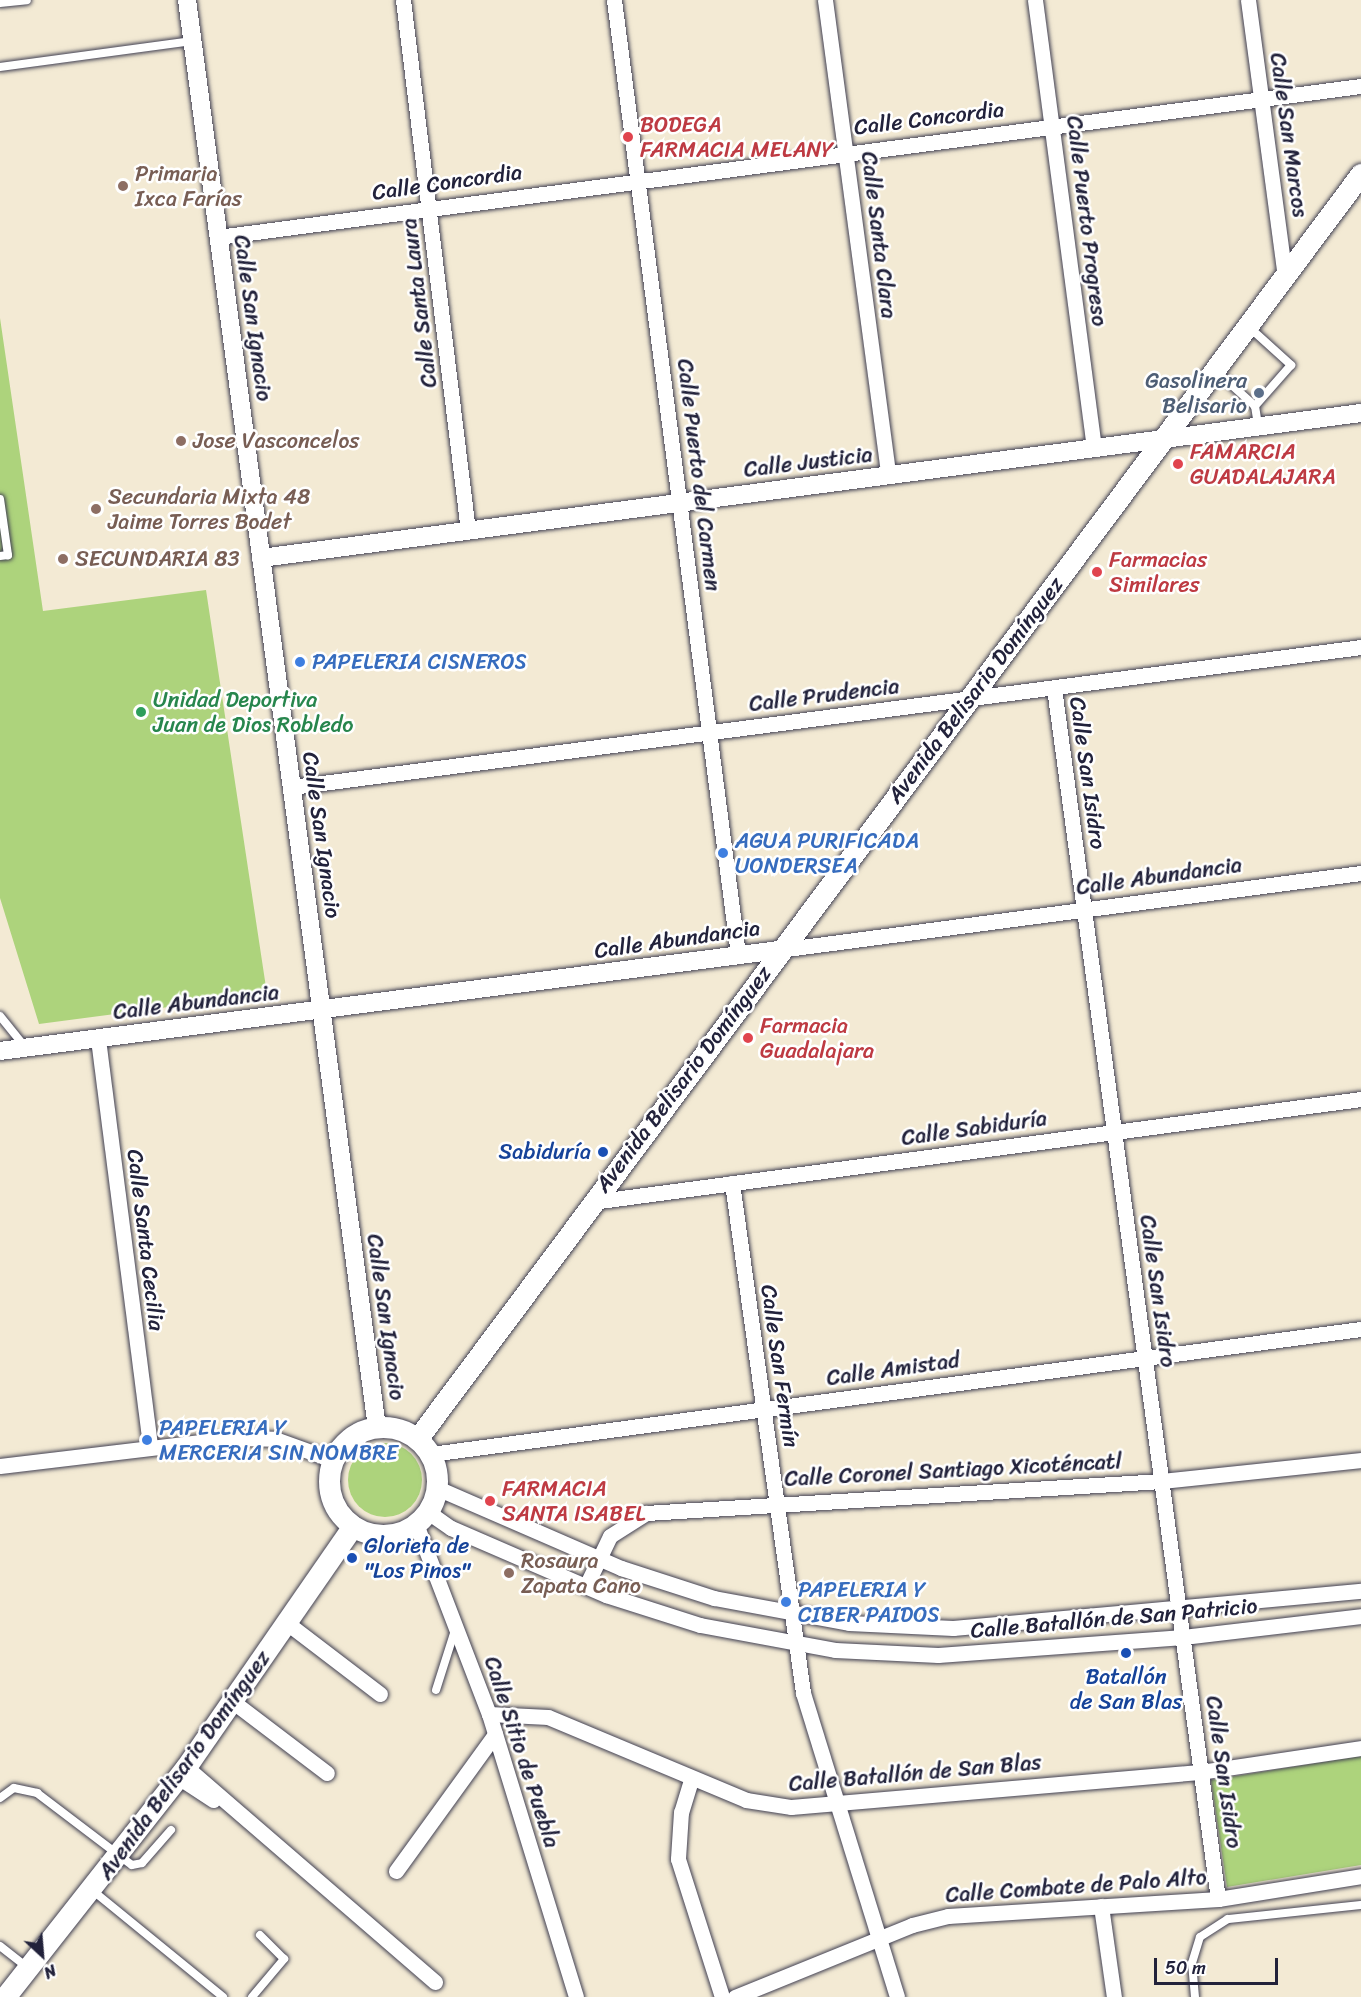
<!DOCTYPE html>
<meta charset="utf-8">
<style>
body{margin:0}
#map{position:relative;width:1361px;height:1997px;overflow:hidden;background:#f3ead4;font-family:Sriracha,sans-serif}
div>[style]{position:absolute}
.green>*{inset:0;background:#add37c}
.round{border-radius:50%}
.roads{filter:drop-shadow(0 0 2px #414052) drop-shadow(0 0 2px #414052)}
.service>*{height:8px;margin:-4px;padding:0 4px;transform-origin:4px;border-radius:4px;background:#fff}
.minor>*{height:15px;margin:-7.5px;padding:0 7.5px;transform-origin:7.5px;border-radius:7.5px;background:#fff}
.tertiary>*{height:18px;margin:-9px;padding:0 9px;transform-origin:9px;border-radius:9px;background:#fff}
.secondary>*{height:21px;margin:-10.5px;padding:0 10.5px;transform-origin:10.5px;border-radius:10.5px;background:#fff}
.secondary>.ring{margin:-10.5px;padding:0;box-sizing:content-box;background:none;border:21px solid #fff;border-radius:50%}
.dots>*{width:16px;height:16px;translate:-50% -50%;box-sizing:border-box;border:3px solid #fff;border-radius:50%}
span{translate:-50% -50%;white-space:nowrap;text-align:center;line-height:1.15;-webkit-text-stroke:5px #fff;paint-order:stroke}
.street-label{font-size:22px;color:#22223b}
.health-label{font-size:22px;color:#be3a42}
.left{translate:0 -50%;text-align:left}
.education-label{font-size:22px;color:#785e54}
.service-label{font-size:22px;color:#4e5e75}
.right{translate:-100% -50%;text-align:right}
.shop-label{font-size:22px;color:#366cbe}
.leisure-label{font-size:22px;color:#27864d}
.transit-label{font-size:22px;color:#164399}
.north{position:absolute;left:12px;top:1925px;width:60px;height:60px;-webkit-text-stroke:4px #fff;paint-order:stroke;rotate:154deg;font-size:16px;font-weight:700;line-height:24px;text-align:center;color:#22223b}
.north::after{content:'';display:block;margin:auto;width:21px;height:27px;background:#22223b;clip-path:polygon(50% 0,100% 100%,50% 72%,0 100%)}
.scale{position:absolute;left:1154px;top:1958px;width:124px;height:27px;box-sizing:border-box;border:3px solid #22223b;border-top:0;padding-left:8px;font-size:18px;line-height:21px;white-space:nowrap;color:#22223b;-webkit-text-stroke:4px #fff;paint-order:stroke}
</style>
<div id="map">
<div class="green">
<div style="clip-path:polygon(0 318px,43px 611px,206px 590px,267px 994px,39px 1024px,0 898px)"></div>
<div class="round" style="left:348px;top:1443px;width:74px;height:74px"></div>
<div style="clip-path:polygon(1361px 1756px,1361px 1865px,1227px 1887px,1211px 1780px)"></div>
</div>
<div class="roads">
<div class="service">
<div style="left:0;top:3px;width:27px;rotate:-6deg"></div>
<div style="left:0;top:67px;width:194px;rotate:-7.7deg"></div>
<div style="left:1249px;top:327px;width:57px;rotate:42.1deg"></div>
<div style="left:1291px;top:365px;width:55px;rotate:131.3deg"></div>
<div style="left:1216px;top:371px;width:52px;rotate:41.9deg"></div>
<div style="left:1255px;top:406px;width:19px;rotate:81deg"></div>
<div style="left:0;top:499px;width:57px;rotate:81.9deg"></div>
<div style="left:8px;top:555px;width:8px;rotate:173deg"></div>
<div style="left:0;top:1016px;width:40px;rotate:51deg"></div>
<div style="left:436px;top:1690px;width:66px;rotate:-72.4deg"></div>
<div style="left:0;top:1798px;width:17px;rotate:-36deg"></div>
<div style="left:14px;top:1788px;width:24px;rotate:12deg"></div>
<div style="left:37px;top:1793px;width:119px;rotate:37.2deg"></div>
<div style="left:132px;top:1865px;width:10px;rotate:-11deg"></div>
<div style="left:142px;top:1863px;width:44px;rotate:-48.7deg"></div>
<div style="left:92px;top:1890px;width:169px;rotate:39.2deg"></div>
<div style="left:0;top:1946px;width:33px;rotate:38deg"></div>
<div style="left:252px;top:1997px;width:50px;rotate:-49.9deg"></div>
<div style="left:284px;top:1959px;width:34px;rotate:-135deg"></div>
<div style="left:1195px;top:1997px;width:34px;rotate:-95deg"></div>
<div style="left:1192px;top:1963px;width:27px;rotate:-73deg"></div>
<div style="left:1200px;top:1937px;width:33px;rotate:-33deg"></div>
<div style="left:1228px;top:1919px;width:134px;rotate:-6deg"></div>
</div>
<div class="minor">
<div style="left:403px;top:0;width:535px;rotate:83.02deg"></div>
<div style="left:614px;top:0;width:963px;rotate:82.6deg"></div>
<div style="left:825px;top:0;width:479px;rotate:82.4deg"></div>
<div style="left:1035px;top:0;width:452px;rotate:82.5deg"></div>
<div style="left:1248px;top:0;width:278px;rotate:82.4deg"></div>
<div style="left:218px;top:237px;width:1153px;rotate:-7.53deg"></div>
<div style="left:1054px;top:688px;width:1222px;rotate:82.29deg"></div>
<div style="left:292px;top:787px;width:1078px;rotate:-7.46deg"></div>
<div style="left:779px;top:950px;width:587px;rotate:-7.54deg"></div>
<div style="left:98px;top:1039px;width:411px;rotate:82.7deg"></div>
<div style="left:732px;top:1183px;width:515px;rotate:82.07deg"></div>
<div style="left:803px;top:1693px;width:318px;rotate:72.8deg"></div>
<div style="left:592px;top:1202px;width:776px;rotate:-7.63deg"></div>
<div style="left:431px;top:1454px;width:938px;rotate:-7.66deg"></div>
<div style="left:0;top:1466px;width:238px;rotate:-6.8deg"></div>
<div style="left:236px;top:1438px;width:39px;rotate:1deg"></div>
<div style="left:275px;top:1439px;width:62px;rotate:19.9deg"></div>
<div style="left:437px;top:1488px;width:201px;rotate:23.5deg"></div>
<div style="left:621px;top:1568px;width:98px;rotate:17.9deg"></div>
<div style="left:714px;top:1598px;width:137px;rotate:10.5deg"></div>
<div style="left:849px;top:1623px;width:104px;rotate:2.8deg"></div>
<div style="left:953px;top:1628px;width:410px;rotate:-5.2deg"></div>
<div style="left:428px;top:1512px;width:28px;rotate:35deg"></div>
<div style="left:451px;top:1528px;width:169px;rotate:23.4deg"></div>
<div style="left:606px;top:1595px;width:99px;rotate:17.7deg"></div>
<div style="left:700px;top:1625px;width:137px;rotate:10.5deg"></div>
<div style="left:835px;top:1650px;width:103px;rotate:2.8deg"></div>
<div style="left:938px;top:1655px;width:246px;rotate:-4.2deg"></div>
<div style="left:1183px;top:1637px;width:179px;rotate:-6.7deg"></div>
<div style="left:416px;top:1524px;width:204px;rotate:69deg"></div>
<div style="left:489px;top:1714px;width:296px;rotate:72.9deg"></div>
<div style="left:586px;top:1586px;width:55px;rotate:-64.4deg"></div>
<div style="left:610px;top:1536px;width:43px;rotate:-32.6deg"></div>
<div style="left:646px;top:1513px;width:517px;rotate:-3.55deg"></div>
<div style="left:1162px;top:1481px;width:200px;rotate:-6deg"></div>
<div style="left:287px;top:1623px;width:117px;rotate:37.4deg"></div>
<div style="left:232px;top:1701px;width:119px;rotate:37.2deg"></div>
<div style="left:489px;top:1714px;width:59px;rotate:2.9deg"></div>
<div style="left:548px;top:1717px;width:215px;rotate:22.7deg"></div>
<div style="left:746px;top:1800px;width:46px;rotate:8.8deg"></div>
<div style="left:791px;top:1807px;width:410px;rotate:-4.9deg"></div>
<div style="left:1200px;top:1772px;width:163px;rotate:-8.5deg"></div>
<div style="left:186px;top:1767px;width:329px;rotate:40.8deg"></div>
<div style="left:178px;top:1777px;width:42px;rotate:33.3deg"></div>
<div style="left:691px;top:1780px;width:34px;rotate:107deg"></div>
<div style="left:681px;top:1812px;width:47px;rotate:93.7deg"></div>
<div style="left:678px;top:1859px;width:145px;rotate:72.3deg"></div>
<div style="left:396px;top:1871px;width:169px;rotate:-54.1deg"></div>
<div style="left:1101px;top:1906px;width:92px;rotate:81.9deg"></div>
<div style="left:735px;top:1997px;width:191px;rotate:-22.1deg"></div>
<div style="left:912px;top:1925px;width:37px;rotate:-14deg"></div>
<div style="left:948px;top:1916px;width:271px;rotate:-3.6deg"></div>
<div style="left:1218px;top:1899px;width:145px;rotate:-9.1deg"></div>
</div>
<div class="tertiary">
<div style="left:187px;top:0;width:1440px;rotate:82.42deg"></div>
<div style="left:261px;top:558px;width:1110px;rotate:-7.51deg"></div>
<div style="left:0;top:1051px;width:786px;rotate:-7.39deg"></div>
</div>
<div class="secondary">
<div class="ring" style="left:329px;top:1427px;width:87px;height:87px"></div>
<div style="left:418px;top:1438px;width:1577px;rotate:-53.28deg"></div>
<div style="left:5px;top:1997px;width:293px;rotate:-51.8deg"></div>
<div style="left:186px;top:1767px;width:293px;rotate:-55.3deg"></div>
</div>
</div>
<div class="dots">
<div style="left:628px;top:137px;background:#e0444e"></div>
<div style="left:123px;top:186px;background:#8d6e63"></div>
<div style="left:1259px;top:393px;background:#5c6f8a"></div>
<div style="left:181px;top:441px;background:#8d6e63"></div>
<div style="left:1178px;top:464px;background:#e0444e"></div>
<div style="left:96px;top:509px;background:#8d6e63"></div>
<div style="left:63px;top:559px;background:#8d6e63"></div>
<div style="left:1097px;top:572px;background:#e0444e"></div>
<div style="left:300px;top:662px;background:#3f7fe0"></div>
<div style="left:141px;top:712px;background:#2e9e5b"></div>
<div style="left:723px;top:853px;background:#3f7fe0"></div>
<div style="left:748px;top:1038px;background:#e0444e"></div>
<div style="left:603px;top:1152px;background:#1a4fb4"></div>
<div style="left:147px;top:1440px;background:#3f7fe0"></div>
<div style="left:490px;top:1501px;background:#e0444e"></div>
<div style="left:352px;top:1558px;background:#1a4fb4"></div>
<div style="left:509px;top:1573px;background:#8d6e63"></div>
<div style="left:786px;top:1602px;background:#3f7fe0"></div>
<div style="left:1126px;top:1653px;background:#1a4fb4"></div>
</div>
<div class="street-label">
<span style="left:929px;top:118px;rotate:-7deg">Calle Concordia</span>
<span style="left:1289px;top:135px;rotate:82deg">Calle San Marcos</span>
<span style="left:447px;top:182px;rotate:-8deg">Calle Concordia</span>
<span style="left:1087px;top:221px;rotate:83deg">Calle Puerto Progreso</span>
<span style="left:879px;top:235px;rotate:83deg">Calle Santa Clara</span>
<span style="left:419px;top:303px;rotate:-97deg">Calle Santa Laura</span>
<span style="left:253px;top:318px;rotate:82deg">Calle San Ignacio</span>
<span style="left:808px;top:462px;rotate:-7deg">Calle Justicia</span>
<span style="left:699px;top:475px;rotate:83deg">Calle Puerto del Carmen</span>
<span style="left:975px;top:690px;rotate:-53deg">Avenida Belisario Domínguez</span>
<span style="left:824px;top:695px;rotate:-7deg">Calle Prudencia</span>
<span style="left:1088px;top:773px;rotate:82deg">Calle San Isidro</span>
<span style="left:322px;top:835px;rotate:82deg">Calle San Ignacio</span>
<span style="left:1159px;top:876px;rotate:-8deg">Calle Abundancia</span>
<span style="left:677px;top:939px;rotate:-8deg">Calle Abundancia</span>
<span style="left:196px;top:1002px;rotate:-7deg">Calle Abundancia</span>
<span style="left:683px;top:1079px;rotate:-53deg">Avenida Belisario Domínguez</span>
<span style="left:974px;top:1128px;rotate:-8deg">Calle Sabiduría</span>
<span style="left:146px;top:1240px;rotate:83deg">Calle Santa Cecilia</span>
<span style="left:1158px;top:1291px;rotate:82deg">Calle San Isidro</span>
<span style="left:386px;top:1317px;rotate:82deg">Calle San Ignacio</span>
<span style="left:780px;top:1366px;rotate:82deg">Calle San Fermín</span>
<span style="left:893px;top:1369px;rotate:-8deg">Calle Amistad</span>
<span style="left:953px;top:1470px;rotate:-3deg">Calle Coronel Santiago Xicoténcatl</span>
<span style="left:1114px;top:1618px;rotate:-5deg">Calle Batallón de San Patricio</span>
<span style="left:522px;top:1752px;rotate:72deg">Calle Sitio de Puebla</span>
<span style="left:184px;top:1765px;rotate:-54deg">Avenida Belisario Domínguez</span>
<span style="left:1224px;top:1772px;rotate:82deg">Calle San Isidro</span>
<span style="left:915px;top:1773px;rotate:-5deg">Calle Batallón de San Blas</span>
<span style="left:1076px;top:1886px;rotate:-4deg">Calle Combate de Palo Alto</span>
</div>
<div class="health-label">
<span class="left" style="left:640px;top:137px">BODEGA<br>FARMACIA MELANY</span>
<span class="left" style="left:1190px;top:464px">FAMARCIA<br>GUADALAJARA</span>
<span class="left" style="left:1109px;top:572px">Farmacias<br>Similares</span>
<span class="left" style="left:760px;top:1038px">Farmacia<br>Guadalajara</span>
<span class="left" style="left:502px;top:1501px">FARMACIA<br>SANTA ISABEL</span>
</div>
<div class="education-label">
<span class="left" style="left:135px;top:186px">Primaria<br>Ixca Farías</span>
<span class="left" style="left:193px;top:441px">Jose Vasconcelos</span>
<span class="left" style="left:108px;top:509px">Secundaria Mixta 48<br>Jaime Torres Bodet</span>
<span class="left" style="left:75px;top:559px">SECUNDARIA 83</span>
<span class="left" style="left:521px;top:1573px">Rosaura<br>Zapata Cano</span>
</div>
<div class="service-label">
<span class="right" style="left:1247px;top:393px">Gasolinera<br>Belisario</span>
</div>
<div class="shop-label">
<span class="left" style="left:312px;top:662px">PAPELERIA CISNEROS</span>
<span class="left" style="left:735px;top:853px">AGUA PURIFICADA<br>UONDERSEA</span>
<span class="left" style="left:159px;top:1440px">PAPELERIA Y<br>MERCERIA SIN NOMBRE</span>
<span class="left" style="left:798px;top:1602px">PAPELERIA Y<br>CIBER PAIDOS</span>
</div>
<div class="leisure-label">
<span class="left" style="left:153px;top:712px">Unidad Deportiva<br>Juan de Dios Robledo</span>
</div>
<div class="transit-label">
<span class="right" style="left:591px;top:1152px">Sabiduría</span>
<span class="left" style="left:364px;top:1558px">Glorieta de<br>"Los Pinos"</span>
<span style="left:1126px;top:1689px">Batallón<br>de San Blas</span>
</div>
<div class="north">N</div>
<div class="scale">50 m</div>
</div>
